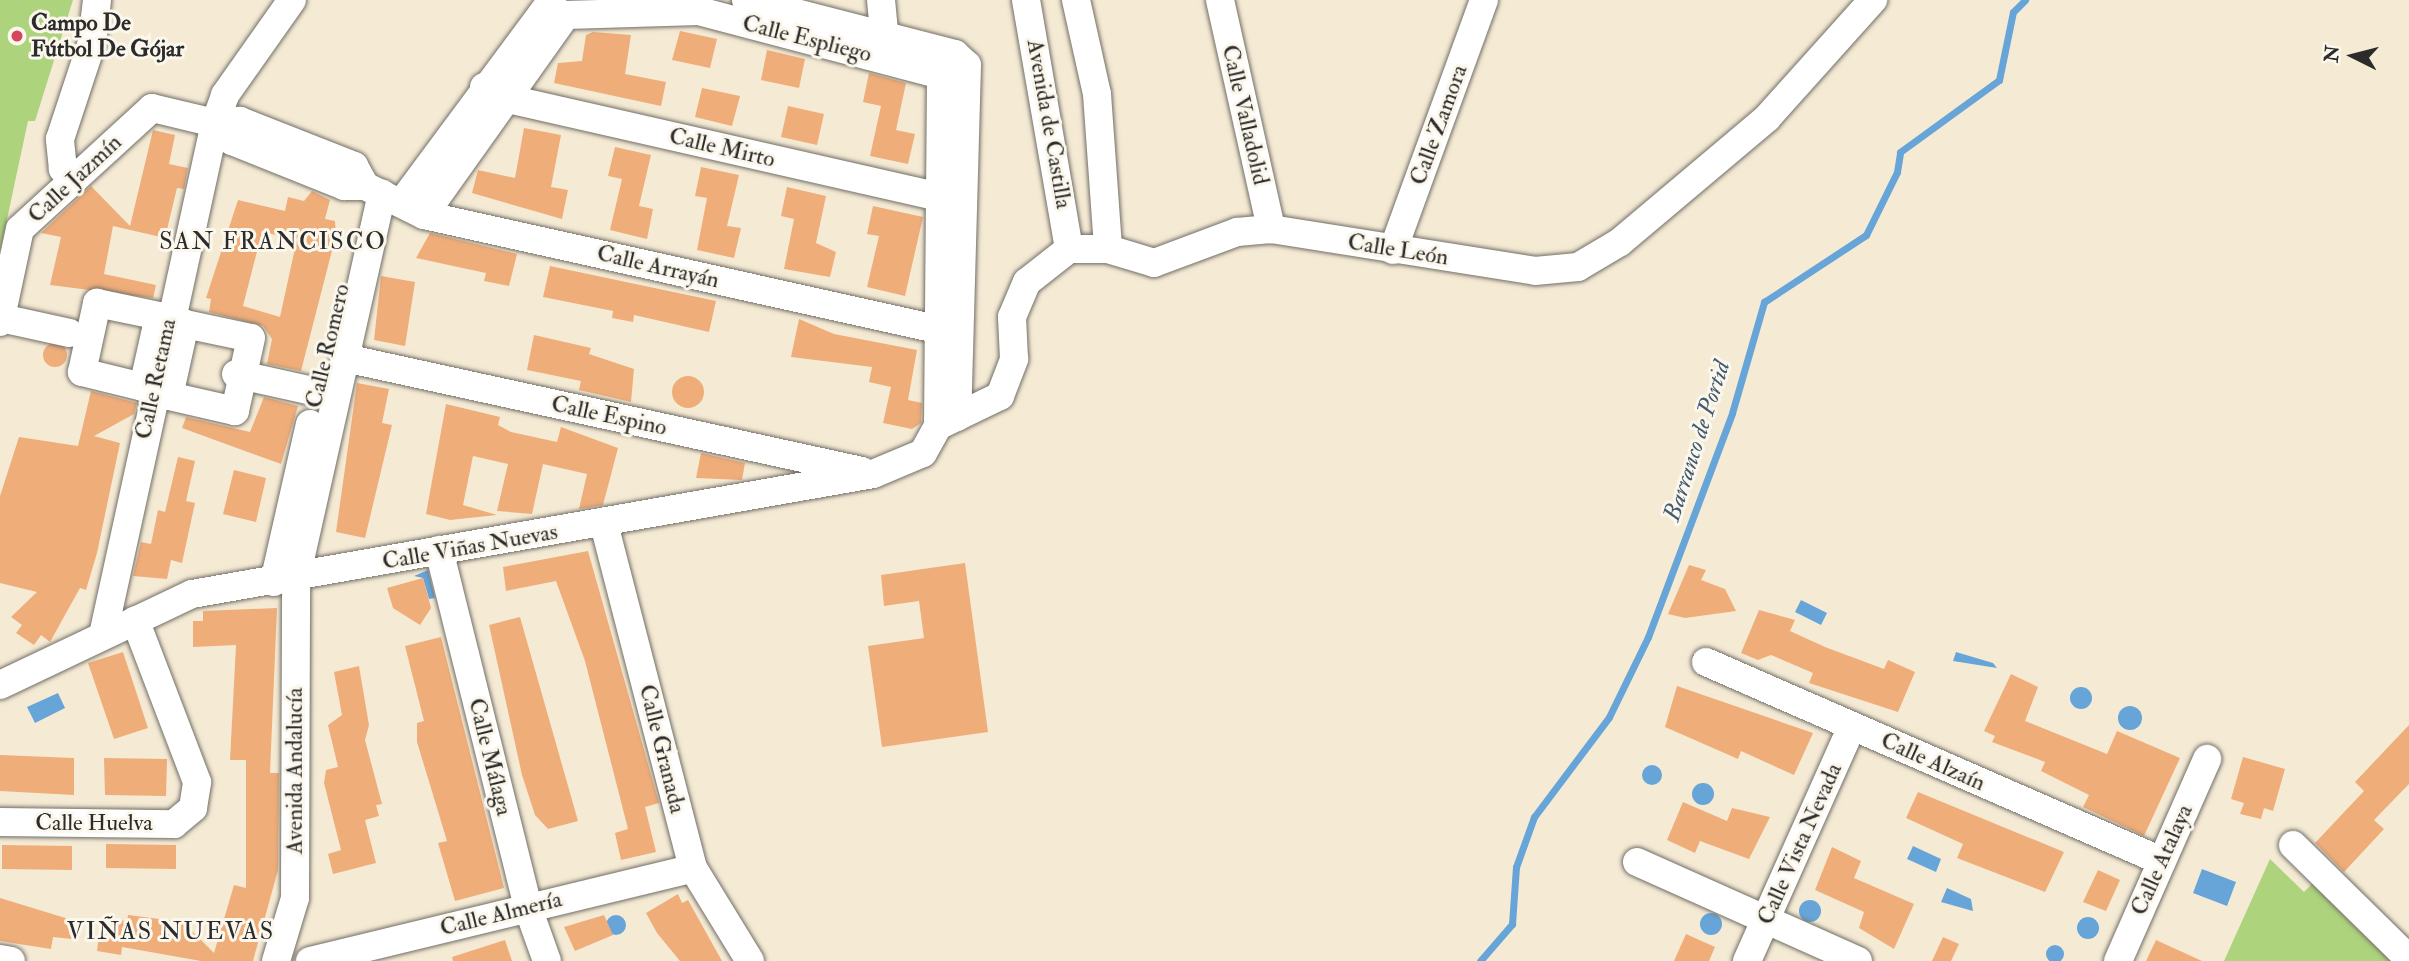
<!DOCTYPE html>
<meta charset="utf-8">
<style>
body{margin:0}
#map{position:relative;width:2409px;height:961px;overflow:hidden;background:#f5ebd5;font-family:"IM FELL Double Pica",serif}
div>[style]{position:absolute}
.green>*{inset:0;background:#add37d}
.water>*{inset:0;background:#67a4d8}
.round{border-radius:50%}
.stream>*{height:7px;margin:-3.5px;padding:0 3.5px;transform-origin:3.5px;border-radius:3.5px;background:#67a4d8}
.building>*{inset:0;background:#efad7a}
.roads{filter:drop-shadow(0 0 2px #726e66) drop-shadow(0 0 2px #726e66)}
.minor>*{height:28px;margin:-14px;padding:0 14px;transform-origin:14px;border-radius:14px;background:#fff}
.dots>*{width:19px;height:19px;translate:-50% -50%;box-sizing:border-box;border:4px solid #fbf7ec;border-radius:50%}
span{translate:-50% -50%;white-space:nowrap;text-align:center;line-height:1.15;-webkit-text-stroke:6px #fbf7ec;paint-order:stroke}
.poi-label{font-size:23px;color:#2b2b2b;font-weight:700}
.left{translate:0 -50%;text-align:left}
.street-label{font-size:23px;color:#2b2b2b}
.neighbourhood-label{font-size:24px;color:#2b2b2b;letter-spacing:2px}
.water-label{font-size:24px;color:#435b70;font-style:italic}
.north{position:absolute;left:2318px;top:21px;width:70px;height:70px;-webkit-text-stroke:5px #fbf7ec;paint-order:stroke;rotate:276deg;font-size:19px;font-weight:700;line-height:28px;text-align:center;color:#2b2b2b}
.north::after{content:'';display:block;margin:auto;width:24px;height:32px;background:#2b2b2b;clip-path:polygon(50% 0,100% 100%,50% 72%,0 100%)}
</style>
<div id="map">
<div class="green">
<div style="clip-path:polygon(0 0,73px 0,35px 121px,28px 121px,0 252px)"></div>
<div style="clip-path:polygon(2270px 859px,2304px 892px,2312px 884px,2391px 961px,2224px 961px)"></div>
</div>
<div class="water">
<div style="clip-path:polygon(428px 570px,435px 598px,429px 599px,423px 578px,414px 576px)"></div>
<div style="clip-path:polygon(1801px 600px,1827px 613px,1821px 625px,1795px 612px)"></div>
<div style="clip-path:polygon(1956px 652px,1993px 663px,1997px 668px,1953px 661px)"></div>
<div class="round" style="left:2070px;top:687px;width:22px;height:22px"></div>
<div style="clip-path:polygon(58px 693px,65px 708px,35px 723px,27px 707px)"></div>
<div class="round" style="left:2118px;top:706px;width:24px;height:24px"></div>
<div class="round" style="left:1642px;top:765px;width:20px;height:20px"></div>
<div class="round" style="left:1692px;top:783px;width:22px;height:22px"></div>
<div style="clip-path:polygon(1913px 846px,1941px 859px,1936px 872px,1907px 859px)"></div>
<div style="clip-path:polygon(2202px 869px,2236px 882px,2227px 906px,2193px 893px)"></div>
<div style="clip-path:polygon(1947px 888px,1971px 899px,1973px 911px,1941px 902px)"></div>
<div class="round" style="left:1799px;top:900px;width:22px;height:22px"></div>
<div class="round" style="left:1700px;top:913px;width:22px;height:22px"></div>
<div class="round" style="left:606px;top:915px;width:20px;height:20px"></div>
<div class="round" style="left:2077px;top:917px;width:22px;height:22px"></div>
<div class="round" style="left:2046px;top:945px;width:18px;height:18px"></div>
</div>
<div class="stream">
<div style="left:1480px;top:961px;width:49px;rotate:-49.1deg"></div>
<div style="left:1512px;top:924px;width:57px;rotate:-86deg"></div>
<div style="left:1516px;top:867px;width:53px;rotate:-70.2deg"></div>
<div style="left:1534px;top:817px;width:125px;rotate:-53.1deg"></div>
<div style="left:1609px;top:717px;width:89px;rotate:-64deg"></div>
<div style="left:1648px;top:637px;width:239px;rotate:-69.4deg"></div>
<div style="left:1732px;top:413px;width:116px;rotate:-73.9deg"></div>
<div style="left:1764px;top:302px;width:122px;rotate:-33.3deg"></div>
<div style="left:1866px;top:235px;width:70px;rotate:-63.8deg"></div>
<div style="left:1897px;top:172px;width:20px;rotate:-81deg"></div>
<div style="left:1900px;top:152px;width:122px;rotate:-36deg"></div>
<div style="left:1999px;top:80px;width:69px;rotate:-78.4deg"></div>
<div style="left:2013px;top:12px;width:17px;rotate:-45deg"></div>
</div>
<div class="building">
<div style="clip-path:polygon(680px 31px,717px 39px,710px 68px,672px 60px)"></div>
<div style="clip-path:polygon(593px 32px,631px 35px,625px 74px,666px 82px,661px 106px,554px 83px,558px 63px,582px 61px,586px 35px)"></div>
<div style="clip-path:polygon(767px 50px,805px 59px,799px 88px,761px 80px)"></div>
<div style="clip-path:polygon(869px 73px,906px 83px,896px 130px,915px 134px,908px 164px,870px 156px,881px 106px,863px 102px)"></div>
<div style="clip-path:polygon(702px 88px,740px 96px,732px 126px,695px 117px)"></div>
<div style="clip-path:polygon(788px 106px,824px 114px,817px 145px,781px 137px)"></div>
<div style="clip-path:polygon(524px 128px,561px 135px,551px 187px,568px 190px,562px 219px,472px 193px,478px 170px,515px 178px)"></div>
<div style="clip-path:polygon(153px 130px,175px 135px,169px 164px,188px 168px,184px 189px,177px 188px,165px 238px,113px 226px,104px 274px,156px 285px,153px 298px,50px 285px,61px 237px,41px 233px,91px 186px,130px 226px)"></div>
<div style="clip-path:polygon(615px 147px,651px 155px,639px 206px,653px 209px,647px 239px,610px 230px,622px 179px,608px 176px)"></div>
<div style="clip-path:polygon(701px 167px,739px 175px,727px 226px,741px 228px,734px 258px,697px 250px,707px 198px,695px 196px)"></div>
<div style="clip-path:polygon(787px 187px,826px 196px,816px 243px,836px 252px,830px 277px,784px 269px,794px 219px,781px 216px)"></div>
<div style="clip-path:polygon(evenodd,312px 191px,330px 200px,325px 219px,335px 221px,336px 235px,301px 371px,267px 364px,272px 339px,263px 326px,209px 312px,211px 299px,206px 298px,238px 200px,285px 211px,288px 197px,304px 201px,312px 191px,262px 232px,297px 239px,280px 317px,243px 306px,262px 232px)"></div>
<div style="clip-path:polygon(873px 206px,923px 217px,905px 296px,867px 287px,879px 236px,867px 234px)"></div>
<div style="clip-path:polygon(430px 233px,517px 254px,509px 286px,484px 281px,486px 273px,416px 258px)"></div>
<div style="clip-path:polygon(550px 266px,716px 301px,709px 332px,634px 315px,633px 322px,612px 318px,613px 311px,543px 297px)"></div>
<div style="clip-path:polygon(381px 276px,415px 282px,405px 346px,374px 340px)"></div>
<div style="clip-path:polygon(799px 319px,834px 334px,917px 350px,908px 400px,922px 403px,921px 423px,912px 429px,883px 423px,891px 387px,869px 382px,872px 367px,791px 357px)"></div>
<div style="clip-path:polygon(534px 335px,591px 348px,589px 354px,634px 369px,631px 402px,579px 390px,581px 381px,527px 370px)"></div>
<div class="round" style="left:43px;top:343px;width:24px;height:24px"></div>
<div class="round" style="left:672px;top:376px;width:32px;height:32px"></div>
<div style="clip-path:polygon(357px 383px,389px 389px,382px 423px,392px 425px,365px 538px,336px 532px)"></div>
<div style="clip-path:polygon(91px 391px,137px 403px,134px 414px,94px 436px,120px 443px,97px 553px,86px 590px,80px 588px,50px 642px,41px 635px,34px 645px,16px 633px,22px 625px,11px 617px,37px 592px,0 583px,0 496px,19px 437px,78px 446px)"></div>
<div style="clip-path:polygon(264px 397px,298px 406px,281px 464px,182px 428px,186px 417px,250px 432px)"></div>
<div style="clip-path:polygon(446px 404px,500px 417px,498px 425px,511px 432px,557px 442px,561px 427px,618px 448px,603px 505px,579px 509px,587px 474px,543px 464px,532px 514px,497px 511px,508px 464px,473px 456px,463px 505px,497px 515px,450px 520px,426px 514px)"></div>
<div style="clip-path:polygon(701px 453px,745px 463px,742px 480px,696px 478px)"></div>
<div style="clip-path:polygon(178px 457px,195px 461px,186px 501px,195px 503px,182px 563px,171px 560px,167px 579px,133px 576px,141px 542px,151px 544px,158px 510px,165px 512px)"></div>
<div style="clip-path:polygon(234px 470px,266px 478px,256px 522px,223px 514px)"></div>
<div style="clip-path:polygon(588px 551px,659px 803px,645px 807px,656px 852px,621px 860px,615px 833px,628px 829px,585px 661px,556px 581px,506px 591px,503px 567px)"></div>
<div style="clip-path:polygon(965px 563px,988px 732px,882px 747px,868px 646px,924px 638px,919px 601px,884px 606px,881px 575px)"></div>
<div style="clip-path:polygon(1689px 565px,1706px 570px,1701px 580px,1725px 589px,1736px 611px,1685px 618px,1668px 614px)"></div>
<div style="clip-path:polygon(423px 578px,431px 608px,420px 625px,393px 608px,387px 588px)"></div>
<div style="clip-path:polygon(277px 608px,270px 773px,279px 773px,278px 870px,253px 961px,201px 961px,122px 947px,121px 955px,97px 951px,101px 919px,127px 921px,128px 915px,183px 922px,214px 953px,234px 885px,246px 888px,246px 760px,230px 760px,236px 645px,193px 647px,193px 621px,203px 621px,203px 611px)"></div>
<div style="clip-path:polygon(1759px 610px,1795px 620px,1790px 631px,1825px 647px,1884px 669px,1888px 660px,1915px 672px,1898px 712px,1809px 683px,1813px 673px,1771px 655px,1758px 660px,1741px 653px)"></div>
<div style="clip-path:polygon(520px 617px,578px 821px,548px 829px,535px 815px,522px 775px,489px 625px)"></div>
<div style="clip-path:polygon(441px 637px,504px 888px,455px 901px,438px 843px,447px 841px,417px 742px,417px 723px,424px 721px,405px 646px)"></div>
<div style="clip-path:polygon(123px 652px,148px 728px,114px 739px,88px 663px)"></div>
<div style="clip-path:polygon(359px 666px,369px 725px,365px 740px,382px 804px,376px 805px,379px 816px,365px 820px,376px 863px,333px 874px,328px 854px,341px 850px,324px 783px,326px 770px,338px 767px,328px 725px,342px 715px,334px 672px)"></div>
<div style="clip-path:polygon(2011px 674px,2038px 687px,2025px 721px,2107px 754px,2117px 731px,2180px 758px,2144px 836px,2083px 807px,2089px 795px,2041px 771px,2045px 762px,1992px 742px,1995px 736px,1984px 731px)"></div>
<div style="clip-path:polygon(1677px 686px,1813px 733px,1794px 775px,1741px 751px,1738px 759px,1665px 727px)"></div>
<div style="clip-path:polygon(2409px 725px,2409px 784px,2374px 820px,2384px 829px,2344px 872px,2315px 843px,2364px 791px,2355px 782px)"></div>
<div style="clip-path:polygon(0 755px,74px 758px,74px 795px,0 791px)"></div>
<div style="clip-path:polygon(2243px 757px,2285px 769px,2273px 811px,2264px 808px,2261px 819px,2240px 814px,2244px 803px,2231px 799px)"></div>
<div style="clip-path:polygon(104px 758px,167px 759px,166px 796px,105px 795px)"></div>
<div style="clip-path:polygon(1918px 792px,2064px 852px,2045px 892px,1957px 858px,1963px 844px,1906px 818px)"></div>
<div style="clip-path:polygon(1683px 802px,1727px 821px,1732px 808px,1770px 817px,1749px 859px,1700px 841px,1695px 853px,1667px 840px)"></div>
<div style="clip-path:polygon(106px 844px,176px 845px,176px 869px,106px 868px)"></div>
<div style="clip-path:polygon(2px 845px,72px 846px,72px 870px,2px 869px)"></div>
<div style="clip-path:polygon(1832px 847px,1861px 861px,1854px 878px,1914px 904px,1894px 949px,1859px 928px,1864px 912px,1815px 890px)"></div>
<div style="clip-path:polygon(2098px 870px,2120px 880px,2106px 911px,2083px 902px)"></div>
<div style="clip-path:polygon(678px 894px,682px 903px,688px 900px,722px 961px,680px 961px,657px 933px,646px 913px)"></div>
<div style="clip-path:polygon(0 898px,72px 920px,72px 939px,53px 937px,51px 949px,0 941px)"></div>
<div style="clip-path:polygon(604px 915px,613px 935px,575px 951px,564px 927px)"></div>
<div style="clip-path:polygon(1686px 934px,1715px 947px,1709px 961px,1674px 961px)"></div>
<div style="clip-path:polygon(1943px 937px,1959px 944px,1951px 961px,1932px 961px)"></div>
<div style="clip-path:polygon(505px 940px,512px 961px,453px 961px,452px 957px)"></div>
<div style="clip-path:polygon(2156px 940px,2202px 961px,2146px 961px)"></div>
</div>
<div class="roads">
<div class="minor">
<div style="left:746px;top:0;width:216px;rotate:14.5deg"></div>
<div style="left:955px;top:54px;width:16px;rotate:43deg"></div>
<div style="left:967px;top:65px;width:352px;rotate:91.6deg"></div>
<div style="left:881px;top:0;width:52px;rotate:84.5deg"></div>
<div style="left:1026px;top:0;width:253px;rotate:80.2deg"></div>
<div style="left:1076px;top:0;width:96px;rotate:77.4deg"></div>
<div style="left:1097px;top:94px;width:155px;rotate:85.9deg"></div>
<div style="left:1220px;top:0;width:235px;rotate:77.4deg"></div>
<div style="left:484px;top:87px;width:23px;rotate:29deg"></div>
<div style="left:504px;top:98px;width:465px;rotate:12.8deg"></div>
<div style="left:215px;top:123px;width:25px;rotate:47deg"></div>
<div style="left:232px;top:141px;width:121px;rotate:21.9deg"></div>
<div style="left:344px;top:186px;width:21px"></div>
<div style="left:365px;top:186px;width:66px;rotate:26.2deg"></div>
<div style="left:424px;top:215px;width:548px;rotate:12.54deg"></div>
<div style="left:73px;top:181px;width:16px;rotate:-130deg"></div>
<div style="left:63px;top:169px;width:30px;rotate:-96deg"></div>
<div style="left:60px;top:139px;width:102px;rotate:-71.7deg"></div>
<div style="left:92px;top:42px;width:42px;rotate:-83.2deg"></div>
<div style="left:402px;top:202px;width:252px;rotate:-53.4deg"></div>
<div style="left:1393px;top:250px;width:266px;rotate:-70deg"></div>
<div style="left:97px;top:303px;width:63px;rotate:11.8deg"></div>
<div style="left:159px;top:316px;width:73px;rotate:102.7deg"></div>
<div style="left:143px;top:387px;width:63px;rotate:-166.2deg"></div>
<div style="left:82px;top:372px;width:71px;rotate:-77.7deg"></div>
<div style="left:1px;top:318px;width:70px;rotate:12.4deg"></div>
<div style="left:0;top:322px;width:95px;rotate:-77.9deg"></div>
<div style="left:20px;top:229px;width:179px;rotate:-42.5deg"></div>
<div style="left:152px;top:108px;width:65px;rotate:13.4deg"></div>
<div style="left:215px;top:123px;width:25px;rotate:-5deg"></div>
<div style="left:240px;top:121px;width:123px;rotate:21.5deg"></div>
<div style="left:354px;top:166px;width:23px;rotate:61deg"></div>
<div style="left:185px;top:324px;width:67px;rotate:12deg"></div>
<div style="left:251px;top:338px;width:75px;rotate:102.4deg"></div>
<div style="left:235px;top:411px;width:68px;rotate:-167.2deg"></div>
<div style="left:169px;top:396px;width:74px;rotate:-77.5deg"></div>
<div style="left:345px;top:358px;width:529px;rotate:12.33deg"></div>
<div style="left:236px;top:374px;width:83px;rotate:12.5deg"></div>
<div style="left:938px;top:426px;width:69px;rotate:-25.8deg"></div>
<div style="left:1000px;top:396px;width:40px;rotate:-69deg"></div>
<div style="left:1014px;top:359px;width:42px;rotate:-92.7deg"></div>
<div style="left:1012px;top:317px;width:38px;rotate:-67deg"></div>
<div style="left:1027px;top:282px;width:53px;rotate:-38.2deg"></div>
<div style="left:1069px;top:249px;width:39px"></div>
<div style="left:1108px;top:249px;width:48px;rotate:16.9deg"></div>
<div style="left:1154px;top:263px;width:89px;rotate:-20.5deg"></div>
<div style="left:1237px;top:232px;width:34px;rotate:-5deg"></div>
<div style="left:1271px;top:229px;width:267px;rotate:9deg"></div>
<div style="left:1535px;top:271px;width:43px;rotate:-5.3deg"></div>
<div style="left:1578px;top:267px;width:49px;rotate:-30.8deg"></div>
<div style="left:1620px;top:242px;width:192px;rotate:-40.1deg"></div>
<div style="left:1767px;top:118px;width:159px;rotate:-48.1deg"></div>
<div style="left:604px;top:524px;width:355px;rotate:75.5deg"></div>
<div style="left:693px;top:868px;width:109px;rotate:58.5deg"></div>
<div style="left:439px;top:550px;width:369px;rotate:76deg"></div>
<div style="left:528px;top:908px;width:56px;rotate:70.3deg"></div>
<div style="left:274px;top:582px;width:162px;rotate:-77.2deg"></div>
<div style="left:103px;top:635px;width:524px;rotate:-77.66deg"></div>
<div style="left:215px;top:123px;width:30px;rotate:-70deg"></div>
<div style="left:225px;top:95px;width:116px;rotate:-54.8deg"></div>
<div style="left:1706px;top:662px;width:497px;rotate:23.6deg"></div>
<div style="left:0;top:685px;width:212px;rotate:-25.4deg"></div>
<div style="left:192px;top:594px;width:691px;rotate:-9.99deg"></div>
<div style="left:873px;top:474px;width:54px;rotate:-22.8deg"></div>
<div style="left:923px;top:453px;width:31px;rotate:-61deg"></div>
<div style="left:938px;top:426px;width:351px;rotate:-89.5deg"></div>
<div style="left:941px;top:75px;width:250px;rotate:-165.2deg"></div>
<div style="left:699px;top:11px;width:133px;rotate:178.3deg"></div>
<div style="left:566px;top:15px;width:245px;rotate:125.4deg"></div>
<div style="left:0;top:822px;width:174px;rotate:0.7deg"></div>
<div style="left:174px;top:824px;width:25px;rotate:-40deg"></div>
<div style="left:193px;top:808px;width:26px;rotate:-81deg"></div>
<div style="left:197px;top:782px;width:173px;rotate:-110.9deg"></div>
<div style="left:2293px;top:845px;width:163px;rotate:44.5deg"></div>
<div style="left:1637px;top:862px;width:242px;rotate:24.1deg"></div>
<div style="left:0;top:959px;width:11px;rotate:10deg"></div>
<div style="left:276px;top:961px;width:66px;rotate:-73.2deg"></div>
<div style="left:295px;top:898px;width:320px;rotate:-89.8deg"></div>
<div style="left:296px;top:578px;width:394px;rotate:-77.4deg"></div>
<div style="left:310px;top:961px;width:394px;rotate:-13.6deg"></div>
<div style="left:1747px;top:961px;width:257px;rotate:-65.9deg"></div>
<div style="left:2118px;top:961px;width:221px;rotate:-66.2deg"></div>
</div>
</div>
<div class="dots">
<div style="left:17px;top:36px;background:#d1495b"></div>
</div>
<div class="poi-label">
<span class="left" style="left:31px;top:36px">Campo De<br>Fútbol De Gójar</span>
</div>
<div class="street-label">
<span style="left:807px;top:39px;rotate:14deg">Calle Espliego</span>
<span style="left:1245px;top:115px;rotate:77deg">Calle Valladolid</span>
<span style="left:1049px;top:124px;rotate:80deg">Avenida de Castilla</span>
<span style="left:1439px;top:125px;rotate:-70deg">Calle Zamora</span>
<span style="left:722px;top:148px;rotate:13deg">Calle Mirto</span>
<span style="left:75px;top:179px;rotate:-43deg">Calle Jazmín</span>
<span style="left:1398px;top:250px;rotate:9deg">Calle León</span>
<span style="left:658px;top:267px;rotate:13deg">Calle Arrayán</span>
<span style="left:328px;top:346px;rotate:-77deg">Calle Romero</span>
<span style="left:156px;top:379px;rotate:-78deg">Calle Retama</span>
<span style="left:609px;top:416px;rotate:12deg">Calle Espino</span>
<span style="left:470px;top:547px;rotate:-10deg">Calle Viñas Nuevas</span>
<span style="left:662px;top:749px;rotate:76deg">Calle Granada</span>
<span style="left:490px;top:757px;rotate:76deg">Calle Málaga</span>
<span style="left:1933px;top:762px;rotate:24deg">Calle Alzaín</span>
<span style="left:295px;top:771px;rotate:-90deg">Avenida Andalucía</span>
<span style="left:94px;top:823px">Calle Huelva</span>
<span style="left:1800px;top:844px;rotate:-66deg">Calle Vista Nevada</span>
<span style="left:2162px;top:860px;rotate:-66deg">Calle Atalaya</span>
<span style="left:501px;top:914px;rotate:-14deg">Calle Almería</span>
</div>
<div class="neighbourhood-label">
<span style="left:273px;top:242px">SAN FRANCISCO</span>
<span style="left:171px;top:932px">VIÑAS NUEVAS</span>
</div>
<div class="water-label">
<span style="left:1697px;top:441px;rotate:-72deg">Barranco de Portid</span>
</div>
<div class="north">N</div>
</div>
